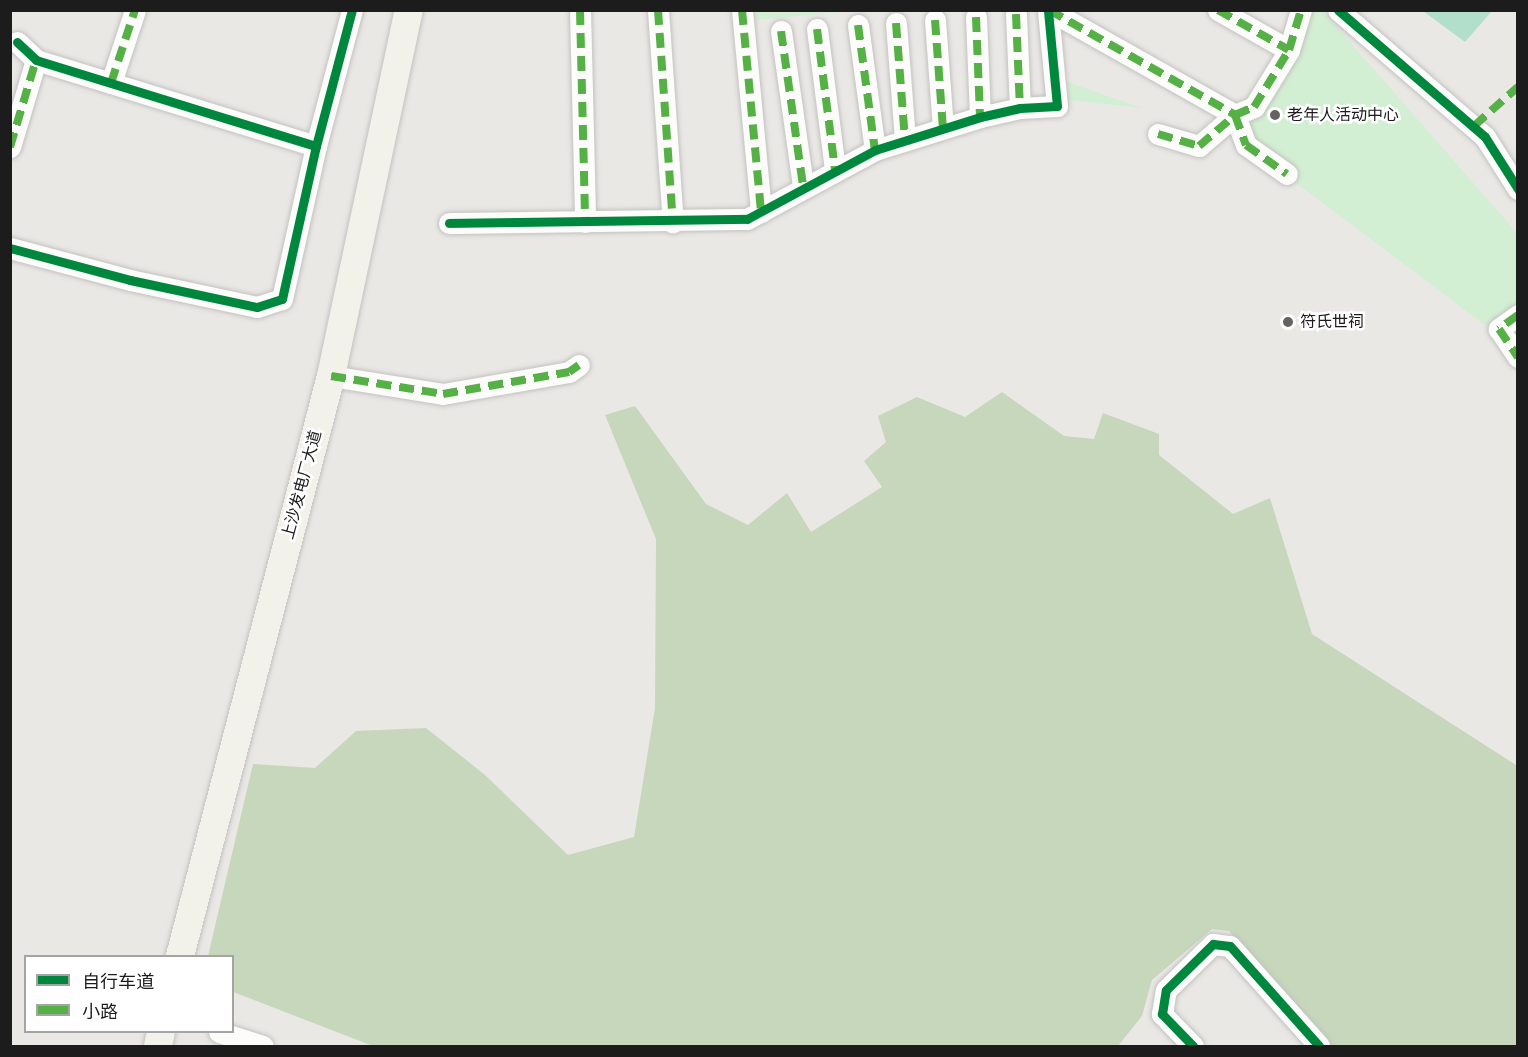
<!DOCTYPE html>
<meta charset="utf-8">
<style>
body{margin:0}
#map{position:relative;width:1528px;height:1057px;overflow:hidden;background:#eae8e5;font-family:Rubik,"Noto Sans SC",sans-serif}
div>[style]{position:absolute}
.forest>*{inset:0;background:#c6d7bb}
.park>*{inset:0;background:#d3efd3}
.pitch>*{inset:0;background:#b2dfcb}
.roads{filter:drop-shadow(0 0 2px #c3c2c1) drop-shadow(0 0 2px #c3c2c1)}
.minor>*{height:21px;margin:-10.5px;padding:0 10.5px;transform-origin:10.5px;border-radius:10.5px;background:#fcfcfb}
.secondary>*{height:28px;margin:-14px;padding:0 14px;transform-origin:14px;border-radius:14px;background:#f2f1ea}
.quiet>*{height:8px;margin-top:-4px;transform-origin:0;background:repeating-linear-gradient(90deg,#55b145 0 15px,transparent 0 23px)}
.cycleway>*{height:9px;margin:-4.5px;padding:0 4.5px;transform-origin:4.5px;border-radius:4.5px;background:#00873e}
.dots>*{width:16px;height:16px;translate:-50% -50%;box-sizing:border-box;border:3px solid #fff;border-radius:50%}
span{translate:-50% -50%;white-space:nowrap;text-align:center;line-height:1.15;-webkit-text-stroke:5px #fff;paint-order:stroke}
.poi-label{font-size:16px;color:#1c1c1c}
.left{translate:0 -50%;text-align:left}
.street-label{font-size:16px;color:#1c1c1c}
.frame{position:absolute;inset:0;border:12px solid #1c1c1c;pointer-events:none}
.legend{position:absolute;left:24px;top:955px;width:210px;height:78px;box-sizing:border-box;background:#fff;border:2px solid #a4a4a4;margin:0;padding:8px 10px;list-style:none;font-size:18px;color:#1c1c1c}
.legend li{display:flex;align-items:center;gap:12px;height:30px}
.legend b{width:30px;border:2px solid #a4a4a4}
</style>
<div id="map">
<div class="forest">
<div style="clip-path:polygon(1002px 392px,1064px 436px,1094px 439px,1103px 413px,1159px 434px,1159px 455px,1233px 514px,1270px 498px,1312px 634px,1516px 765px,1517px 1046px,1330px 1046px,1229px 931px,1212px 929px,1152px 980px,1142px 1016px,1118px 1046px,373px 1046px,233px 992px,232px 956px,208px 956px,253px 764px,315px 768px,356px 731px,426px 728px,485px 775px,568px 855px,634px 837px,655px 708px,656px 539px,605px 415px,635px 406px,706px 504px,748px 525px,787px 493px,811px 532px,882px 487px,864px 461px,886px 442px,878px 416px,917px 397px,965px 417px)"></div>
</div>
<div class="park">
<div style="clip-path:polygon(756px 10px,851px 10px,851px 11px,756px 20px)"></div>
<div style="clip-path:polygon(1307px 11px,1323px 11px,1517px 233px,1517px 315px,1499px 329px,1483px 324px,1246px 145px,1235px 115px,1254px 107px)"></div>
<div style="clip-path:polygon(1068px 82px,1142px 108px,1068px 100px)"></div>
</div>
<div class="pitch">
<div style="clip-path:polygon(1423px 11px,1492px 11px,1465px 42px)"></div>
</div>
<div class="roads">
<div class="minor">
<div style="left:580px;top:10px;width:212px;rotate:88.6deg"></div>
<div style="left:658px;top:10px;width:213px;rotate:86deg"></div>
<div style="left:742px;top:10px;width:203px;rotate:84.6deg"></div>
<div style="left:1049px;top:10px;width:214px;rotate:29.4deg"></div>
<div style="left:1235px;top:115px;width:32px;rotate:70deg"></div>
<div style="left:1246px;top:145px;width:50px;rotate:35.3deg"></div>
<div style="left:1218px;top:10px;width:81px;rotate:29.4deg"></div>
<div style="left:1338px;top:10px;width:194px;rotate:40.8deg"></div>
<div style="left:1485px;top:137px;width:62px;rotate:57.6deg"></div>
<div style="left:1016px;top:14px;width:94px;rotate:87.6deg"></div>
<div style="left:976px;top:17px;width:100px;rotate:87.7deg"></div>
<div style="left:935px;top:20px;width:108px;rotate:85.8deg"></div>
<div style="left:896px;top:23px;width:118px;rotate:85.6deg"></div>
<div style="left:858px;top:25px;width:126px;rotate:82.3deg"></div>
<div style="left:817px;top:29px;width:142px;rotate:82.7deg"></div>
<div style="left:781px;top:31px;width:157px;rotate:81.9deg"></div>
<div style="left:17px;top:42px;width:26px;rotate:43deg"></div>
<div style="left:36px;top:60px;width:293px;rotate:17.1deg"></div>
<div style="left:316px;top:146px;width:141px;rotate:-75.2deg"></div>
<div style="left:111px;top:83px;width:77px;rotate:-71.8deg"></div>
<div style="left:1158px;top:134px;width:43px;rotate:16.3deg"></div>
<div style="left:1199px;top:146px;width:48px;rotate:-40.7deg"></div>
<div style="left:1235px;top:115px;width:21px;rotate:-23deg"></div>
<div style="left:1254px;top:107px;width:67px;rotate:-58.4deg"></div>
<div style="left:1289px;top:50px;width:42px;rotate:-73.3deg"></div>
<div style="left:10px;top:147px;width:91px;rotate:-73.4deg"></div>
<div style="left:449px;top:223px;width:298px;rotate:-0.8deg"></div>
<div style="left:747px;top:219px;width:145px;rotate:-28.3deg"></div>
<div style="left:875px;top:150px;width:110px;rotate:-17.4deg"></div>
<div style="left:980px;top:117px;width:41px;rotate:-12.7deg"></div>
<div style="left:1020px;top:108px;width:37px;rotate:-3deg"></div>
<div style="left:1057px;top:106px;width:96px;rotate:-95.4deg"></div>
<div style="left:10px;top:248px;width:124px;rotate:14.9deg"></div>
<div style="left:130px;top:280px;width:130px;rotate:12deg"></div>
<div style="left:257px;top:307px;width:26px;rotate:-18deg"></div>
<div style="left:282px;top:299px;width:157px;rotate:-77.5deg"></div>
<div style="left:1518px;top:315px;width:24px;rotate:144deg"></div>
<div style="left:1499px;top:329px;width:34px;rotate:56deg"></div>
<div style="left:331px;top:376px;width:113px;rotate:9.1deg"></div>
<div style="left:443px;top:394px;width:128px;rotate:-9.9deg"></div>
<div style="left:569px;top:372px;width:12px;rotate:-35deg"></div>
<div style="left:219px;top:1032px;width:46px;rotate:17.7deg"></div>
<div style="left:1193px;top:1046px;width:45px;rotate:-134.1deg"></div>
<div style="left:1162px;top:1014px;width:24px;rotate:-81deg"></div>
<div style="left:1166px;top:990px;width:66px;rotate:-44.4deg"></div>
<div style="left:1213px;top:944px;width:17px;rotate:7deg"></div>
<div style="left:1230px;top:946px;width:134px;rotate:48.3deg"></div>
</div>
<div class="secondary">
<div style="left:180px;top:956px;width:599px;rotate:-75.41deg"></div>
<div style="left:331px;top:376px;width:374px;rotate:-78deg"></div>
<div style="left:158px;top:1046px;width:14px;rotate:-78deg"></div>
</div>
</div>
<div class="quiet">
<div style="left:580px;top:10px;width:212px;rotate:88.6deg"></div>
<div style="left:658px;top:10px;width:213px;rotate:86deg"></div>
<div style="left:742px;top:10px;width:203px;rotate:84.6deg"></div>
<div style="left:1049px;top:10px;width:214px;rotate:29.4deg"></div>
<div style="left:1235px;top:115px;width:32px;rotate:70deg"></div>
<div style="left:1246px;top:145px;width:50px;rotate:35.3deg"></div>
<div style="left:1218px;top:10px;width:81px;rotate:29.4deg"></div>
<div style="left:1016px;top:14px;width:94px;rotate:87.6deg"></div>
<div style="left:976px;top:17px;width:100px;rotate:87.7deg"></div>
<div style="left:935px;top:20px;width:108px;rotate:85.8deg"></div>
<div style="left:896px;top:23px;width:118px;rotate:85.6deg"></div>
<div style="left:858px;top:25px;width:126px;rotate:82.3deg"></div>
<div style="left:817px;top:29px;width:142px;rotate:82.7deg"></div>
<div style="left:781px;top:31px;width:157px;rotate:81.9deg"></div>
<div style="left:111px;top:83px;width:77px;rotate:-71.8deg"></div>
<div style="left:1474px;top:126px;width:59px;rotate:-41.6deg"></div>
<div style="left:1158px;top:134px;width:43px;rotate:16.3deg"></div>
<div style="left:1199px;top:146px;width:48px;rotate:-40.7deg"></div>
<div style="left:1235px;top:115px;width:21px;rotate:-23deg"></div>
<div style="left:1254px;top:107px;width:67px;rotate:-58.4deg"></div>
<div style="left:1289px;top:50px;width:42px;rotate:-73.3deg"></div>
<div style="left:10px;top:147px;width:91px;rotate:-73.4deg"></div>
<div style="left:1518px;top:315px;width:24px;rotate:144deg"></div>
<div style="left:1499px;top:329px;width:34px;rotate:56deg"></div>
<div style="left:331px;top:376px;width:113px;rotate:9.1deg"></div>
<div style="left:443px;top:394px;width:128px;rotate:-9.9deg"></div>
<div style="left:569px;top:372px;width:12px;rotate:-35deg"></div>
</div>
<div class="cycleway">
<div style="left:1338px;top:10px;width:194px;rotate:40.8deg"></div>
<div style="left:1485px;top:137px;width:62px;rotate:57.6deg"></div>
<div style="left:17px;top:42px;width:26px;rotate:43deg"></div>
<div style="left:36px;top:60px;width:293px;rotate:17.1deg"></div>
<div style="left:316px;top:146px;width:141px;rotate:-75.2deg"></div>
<div style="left:449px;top:223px;width:298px;rotate:-0.8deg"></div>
<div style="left:747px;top:219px;width:145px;rotate:-28.3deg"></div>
<div style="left:875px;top:150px;width:110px;rotate:-17.4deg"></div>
<div style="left:980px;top:117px;width:41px;rotate:-12.7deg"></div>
<div style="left:1020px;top:108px;width:37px;rotate:-3deg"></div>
<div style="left:1057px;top:106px;width:96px;rotate:-95.4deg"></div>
<div style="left:10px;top:248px;width:124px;rotate:14.9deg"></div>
<div style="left:130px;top:280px;width:130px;rotate:12deg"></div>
<div style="left:257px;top:307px;width:26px;rotate:-18deg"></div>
<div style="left:282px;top:299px;width:157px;rotate:-77.5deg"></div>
<div style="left:1193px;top:1046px;width:45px;rotate:-134.1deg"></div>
<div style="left:1162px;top:1014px;width:24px;rotate:-81deg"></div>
<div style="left:1166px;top:990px;width:66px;rotate:-44.4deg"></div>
<div style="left:1213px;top:944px;width:17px;rotate:7deg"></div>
<div style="left:1230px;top:946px;width:134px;rotate:48.3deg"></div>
</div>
<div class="dots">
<div style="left:1275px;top:115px;background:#646362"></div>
<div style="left:1288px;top:322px;background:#646362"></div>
</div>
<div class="poi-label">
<span class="left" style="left:1287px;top:115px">老年人活动中心</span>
<span class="left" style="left:1300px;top:322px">符氏世祠</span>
</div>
<div class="street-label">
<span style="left:302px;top:485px;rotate:-75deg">上沙发电厂大道</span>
</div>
<div class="frame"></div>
<ul class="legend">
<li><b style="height:8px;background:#00873e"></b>自行车道</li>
<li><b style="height:8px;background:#55b145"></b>小路</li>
</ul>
</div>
